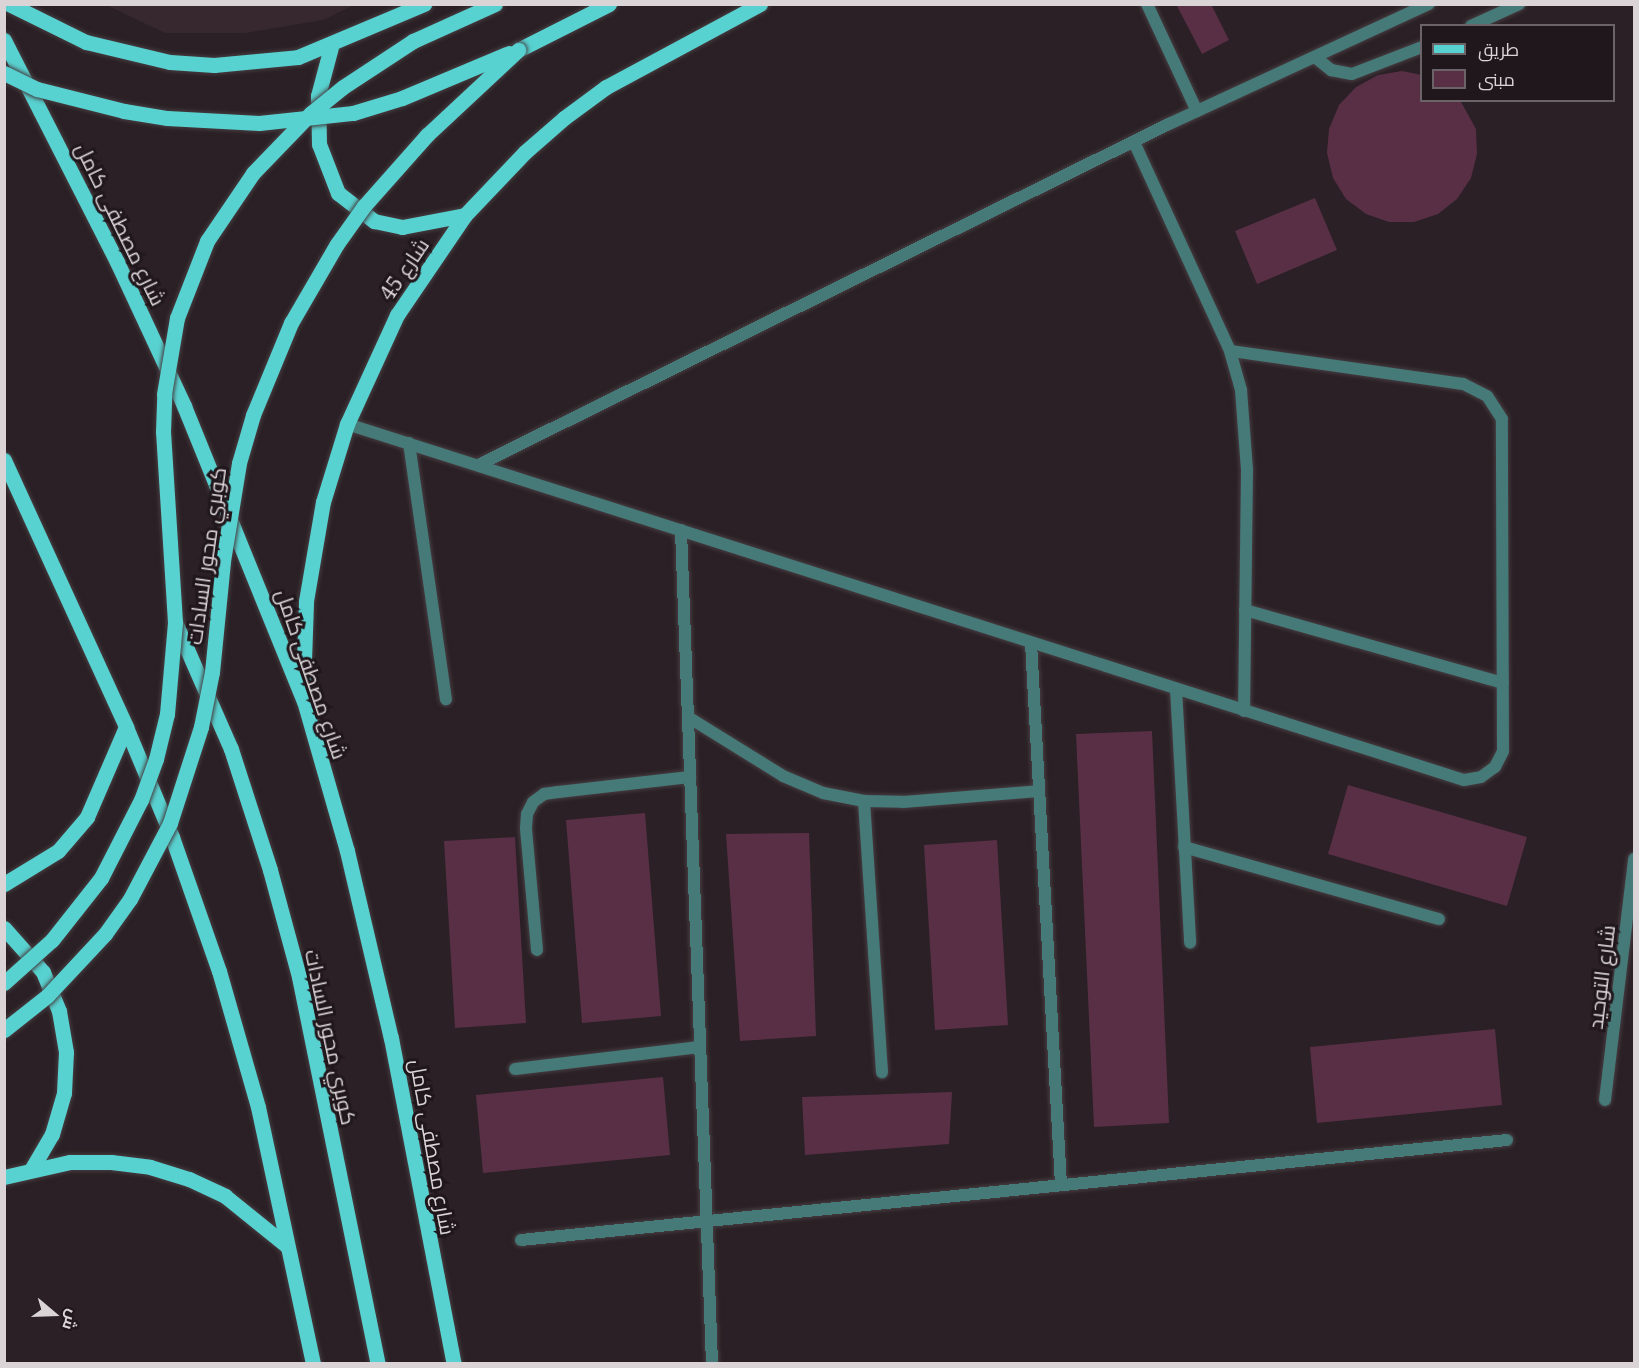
<!DOCTYPE html>
<meta charset="utf-8">
<style>
body{margin:0}
#map{position:relative;width:1639px;height:1368px;overflow:hidden;background:#2a2025;font-family:"Noto Serif",Cairo,serif}
div>[style]{position:absolute}
.built>*{inset:0;background:#372830}
.building>*{inset:0;background:#582f45}
.roads{filter:drop-shadow(0 0 2px #463d41) drop-shadow(0 0 2px #463d41)}
.service>*{height:12px;margin:-6px;padding:0 6px;transform-origin:6px;border-radius:6px;background:#457a79}
.minor>*{height:12px;margin:-6px;padding:0 6px;transform-origin:6px;border-radius:6px;background:#457a79}
.primary>*{height:15px;margin:-7.5px;padding:0 7.5px;transform-origin:7.5px;border-radius:7.5px;background:#58d2d0}
.bridges{filter:drop-shadow(0 0 2px #463d41) drop-shadow(0 0 2px #463d41)}
.primary-bridge>*{height:15px;margin:-7.5px;padding:0 7.5px;transform-origin:7.5px;border-radius:7.5px;background:#58d2d0}
span{translate:-50% -50%;white-space:nowrap;text-align:center;line-height:1.15;-webkit-text-stroke:6px #20171c;paint-order:stroke}
.street-label{font-size:21px;color:#dad4d7}
.frame{position:absolute;inset:0;border:6px solid #dad4d7;pointer-events:none}
.legend{position:absolute;left:1420px;top:24px;width:195px;height:78px;box-sizing:border-box;background:#20171c;border:2px solid #6a6367;margin:0;padding:8px 10px;list-style:none;font-size:18px;color:#dad4d7}
.legend li{display:flex;align-items:center;gap:12px;height:30px}
.legend b{width:30px;border:2px solid #6a6367}
.north{position:absolute;left:24px;top:1284px;width:60px;height:60px;-webkit-text-stroke:4px #20171c;paint-order:stroke;rotate:109deg;font-size:16px;font-weight:700;line-height:24px;text-align:center;color:#dad4d7}
.north::after{content:'';display:block;margin:auto;width:21px;height:27px;background:#dad4d7;clip-path:polygon(50% 0,100% 100%,50% 72%,0 100%)}
</style>
<div id="map">
<div class="built">
<div style="clip-path:polygon(106px 5px,354px 4px,354px 5px,323px 20px,245px 33px,165px 33px)"></div>
</div>
<div class="building">
<div style="clip-path:polygon(1176px 4px,1211px 4px,1229px 40px,1202px 54px)"></div>
<div style="clip-path:polygon(1402px 71px,1422px 75px,1422px 100px,1460px 100px,1476px 129px,1477px 154px,1471px 178px,1457px 199px,1438px 214px,1414px 222px,1389px 222px,1366px 214px,1346px 199px,1333px 178px,1327px 153px,1329px 129px,1339px 105px,1356px 87px,1378px 75px)"></div>
<div style="clip-path:polygon(1315px 198px,1337px 250px,1257px 284px,1235px 231px)"></div>
<div style="clip-path:polygon(1152px 731px,1169px 1123px,1094px 1127px,1076px 734px)"></div>
<div style="clip-path:polygon(1348px 785px,1527px 837px,1507px 906px,1328px 854px)"></div>
<div style="clip-path:polygon(645px 813px,661px 1016px,582px 1023px,566px 820px)"></div>
<div style="clip-path:polygon(809px 833px,816px 1036px,740px 1041px,726px 834px)"></div>
<div style="clip-path:polygon(515px 837px,526px 1023px,455px 1028px,444px 841px)"></div>
<div style="clip-path:polygon(997px 840px,1008px 1025px,935px 1030px,924px 845px)"></div>
<div style="clip-path:polygon(1495px 1029px,1502px 1105px,1317px 1123px,1310px 1047px)"></div>
<div style="clip-path:polygon(663px 1077px,670px 1155px,483px 1173px,476px 1095px)"></div>
<div style="clip-path:polygon(952px 1092px,949px 1144px,805px 1155px,802px 1097px)"></div>
</div>
<div class="roads">
<div class="service">
<div style="left:1147px;top:4px;width:118px;rotate:65deg"></div>
<div style="left:1471px;top:26px;width:53px;rotate:-24.6deg"></div>
<div style="left:1315px;top:57px;width:21px;rotate:39deg"></div>
<div style="left:1331px;top:70px;width:21px;rotate:11deg"></div>
<div style="left:1352px;top:74px;width:75px;rotate:-21.1deg"></div>
<div style="left:1134px;top:142px;width:230px;rotate:65.3deg"></div>
<div style="left:1230px;top:351px;width:41px;rotate:74.2deg"></div>
<div style="left:1241px;top:390px;width:80px;rotate:85.7deg"></div>
<div style="left:1247px;top:470px;width:241px;rotate:90.7deg"></div>
<div style="left:347px;top:424px;width:1172px;rotate:17.68deg"></div>
<div style="left:1464px;top:780px;width:17px;rotate:-10deg"></div>
<div style="left:1481px;top:777px;width:17px;rotate:-36deg"></div>
<div style="left:1495px;top:767px;width:18px;rotate:-63deg"></div>
<div style="left:1503px;top:751px;width:332px;rotate:-90.2deg"></div>
<div style="left:1502px;top:419px;width:27px;rotate:-123deg"></div>
<div style="left:1487px;top:396px;width:27px;rotate:-153deg"></div>
<div style="left:1463px;top:384px;width:235px;rotate:-171.9deg"></div>
<div style="left:409px;top:443px;width:259px;rotate:81.8deg"></div>
<div style="left:478px;top:465px;width:771px;rotate:-26.27deg"></div>
<div style="left:1169px;top:124px;width:286px;rotate:-24.8deg"></div>
<div style="left:681px;top:530px;width:835px;rotate:87.87deg"></div>
<div style="left:1245px;top:610px;width:268px;rotate:15.8deg"></div>
<div style="left:1031px;top:643px;width:543px;rotate:86.83deg"></div>
<div style="left:1176px;top:689px;width:254px;rotate:86.8deg"></div>
<div style="left:688px;top:717px;width:112px;rotate:31.8deg"></div>
<div style="left:783px;top:776px;width:43px;rotate:23deg"></div>
<div style="left:823px;top:793px;width:42px;rotate:11deg"></div>
<div style="left:864px;top:801px;width:39px;rotate:1deg"></div>
<div style="left:903px;top:802px;width:136px;rotate:-4.6deg"></div>
<div style="left:864px;top:801px;width:272px;rotate:86.2deg"></div>
<div style="left:1184px;top:847px;width:265px;rotate:15.8deg"></div>
<div style="left:537px;top:950px;width:122px;rotate:-95.2deg"></div>
<div style="left:526px;top:828px;width:14px;rotate:-86deg"></div>
<div style="left:527px;top:814px;width:13px;rotate:-63deg"></div>
<div style="left:533px;top:802px;width:14px;rotate:-36deg"></div>
<div style="left:544px;top:794px;width:14px;rotate:-8deg"></div>
<div style="left:558px;top:792px;width:133px;rotate:-6.5deg"></div>
<div style="left:515px;top:1069px;width:186px;rotate:-6.8deg"></div>
<div style="left:521px;top:1240px;width:991px;rotate:-5.79deg"></div>
</div>
<div class="minor">
<div style="left:1605px;top:1100px;width:243px;rotate:-83.1deg"></div>
</div>
<div class="primary">
<div style="left:9px;top:4px;width:86px;rotate:26.3deg"></div>
<div style="left:86px;top:42px;width:86px;rotate:13.4deg"></div>
<div style="left:170px;top:62px;width:44px;rotate:3.9deg"></div>
<div style="left:214px;top:65px;width:84px;rotate:-5.4deg"></div>
<div style="left:298px;top:57px;width:137px;rotate:-22.8deg"></div>
<div style="left:4px;top:40px;width:249px;rotate:63deg"></div>
<div style="left:117px;top:262px;width:159px;rotate:65deg"></div>
<div style="left:184px;top:406px;width:318px;rotate:67.9deg"></div>
<div style="left:304px;top:701px;width:156px;rotate:74deg"></div>
<div style="left:347px;top:851px;width:192px;rotate:76.8deg"></div>
<div style="left:391px;top:1038px;width:332px;rotate:79.1deg"></div>
<div style="left:331px;top:47px;width:51px;rotate:104.9deg"></div>
<div style="left:318px;top:96px;width:48px;rotate:88.8deg"></div>
<div style="left:319px;top:144px;width:53px;rotate:68.8deg"></div>
<div style="left:338px;top:193px;width:46px;rotate:37.9deg"></div>
<div style="left:374px;top:221px;width:29px;rotate:12deg"></div>
<div style="left:402px;top:227px;width:64px;rotate:-10.8deg"></div>
<div style="left:518px;top:50px;width:102px;rotate:-26.8deg"></div>
<div style="left:4px;top:460px;width:294px;rotate:65.4deg"></div>
<div style="left:126px;top:727px;width:119px;rotate:67.3deg"></div>
<div style="left:172px;top:837px;width:142px;rotate:70.7deg"></div>
<div style="left:219px;top:971px;width:141px;rotate:74deg"></div>
<div style="left:258px;top:1107px;width:263px;rotate:77.9deg"></div>
<div style="left:175px;top:622px;width:139px;rotate:66.2deg"></div>
<div style="left:231px;top:749px;width:127px;rotate:72.1deg"></div>
<div style="left:270px;top:870px;width:111px;rotate:74.8deg"></div>
<div style="left:299px;top:977px;width:395px;rotate:78.5deg"></div>
<div style="left:303px;top:689px;width:88px;rotate:-88deg"></div>
<div style="left:306px;top:601px;width:100px;rotate:-80.3deg"></div>
<div style="left:323px;top:502px;width:82px;rotate:-72.9deg"></div>
<div style="left:347px;top:424px;width:120px;rotate:-65.4deg"></div>
<div style="left:397px;top:315px;width:121px;rotate:-55.8deg"></div>
<div style="left:465px;top:215px;width:87px;rotate:-46.4deg"></div>
<div style="left:525px;top:152px;width:52px;rotate:-41.1deg"></div>
<div style="left:564px;top:118px;width:52px;rotate:-36.4deg"></div>
<div style="left:606px;top:87px;width:175px;rotate:-28.3deg"></div>
<div style="left:4px;top:884px;width:63px;rotate:-31.4deg"></div>
<div style="left:58px;top:851px;width:45px;rotate:-49.5deg"></div>
<div style="left:87px;top:817px;width:98px;rotate:-66.6deg"></div>
<div style="left:4px;top:928px;width:59px;rotate:48.4deg"></div>
<div style="left:43px;top:972px;width:42px;rotate:67.7deg"></div>
<div style="left:59px;top:1011px;width:42px;rotate:80.3deg"></div>
<div style="left:66px;top:1052px;width:41px;rotate:92.8deg"></div>
<div style="left:64px;top:1093px;width:43px;rotate:106.3deg"></div>
<div style="left:52px;top:1134px;width:42px;rotate:120.3deg"></div>
<div style="left:4px;top:1177px;width:68px;rotate:-12.8deg"></div>
<div style="left:70px;top:1162px;width:41px"></div>
<div style="left:111px;top:1162px;width:39px;rotate:7deg"></div>
<div style="left:150px;top:1167px;width:41px;rotate:17.1deg"></div>
<div style="left:189px;top:1179px;width:40px;rotate:25deg"></div>
<div style="left:225px;top:1196px;width:80px;rotate:38.9deg"></div>
</div>
</div>
<div class="bridges">
<div class="primary-bridge">
<div style="left:4px;top:73px;width:37px;rotate:26deg"></div>
<div style="left:37px;top:89px;width:90px;rotate:14.2deg"></div>
<div style="left:124px;top:111px;width:44px;rotate:9.2deg"></div>
<div style="left:167px;top:118px;width:92px;rotate:3.1deg"></div>
<div style="left:259px;top:123px;width:95px;rotate:-6.1deg"></div>
<div style="left:353px;top:113px;width:51px;rotate:-17deg"></div>
<div style="left:402px;top:98px;width:116px;rotate:-22.8deg"></div>
<div style="left:4px;top:983px;width:64px;rotate:-41.9deg"></div>
<div style="left:52px;top:940px;width:79px;rotate:-51.7deg"></div>
<div style="left:101px;top:878px;width:88px;rotate:-62.9deg"></div>
<div style="left:141px;top:800px;width:44px;rotate:-69.9deg"></div>
<div style="left:156px;top:759px;width:46px;rotate:-76.3deg"></div>
<div style="left:167px;top:714px;width:92px;rotate:-85deg"></div>
<div style="left:175px;top:622px;width:190px;rotate:-93.6deg"></div>
<div style="left:163px;top:432px;width:38px;rotate:-88deg"></div>
<div style="left:164px;top:394px;width:77px;rotate:-80.3deg"></div>
<div style="left:177px;top:318px;width:83px;rotate:-68.7deg"></div>
<div style="left:207px;top:241px;width:82px;rotate:-55.9deg"></div>
<div style="left:253px;top:173px;width:83px;rotate:-46deg"></div>
<div style="left:311px;top:113px;width:41px;rotate:-39.1deg"></div>
<div style="left:343px;top:87px;width:84px;rotate:-33.3deg"></div>
<div style="left:413px;top:41px;width:90px;rotate:-24.3deg"></div>
<div style="left:4px;top:1030px;width:55px;rotate:-38.3deg"></div>
<div style="left:47px;top:996px;width:85px;rotate:-46.9deg"></div>
<div style="left:105px;top:934px;width:43px;rotate:-54.5deg"></div>
<div style="left:130px;top:899px;width:86px;rotate:-62.2deg"></div>
<div style="left:170px;top:823px;width:101px;rotate:-72.1deg"></div>
<div style="left:201px;top:727px;width:56px;rotate:-78.7deg"></div>
<div style="left:212px;top:672px;width:112px;rotate:-84.3deg"></div>
<div style="left:223px;top:561px;width:99px;rotate:-80.7deg"></div>
<div style="left:239px;top:463px;width:50px;rotate:-73.7deg"></div>
<div style="left:253px;top:415px;width:100px;rotate:-67.6deg"></div>
<div style="left:291px;top:323px;width:91px;rotate:-59.8deg"></div>
<div style="left:337px;top:244px;width:47px;rotate:-54.6deg"></div>
<div style="left:364px;top:206px;width:95px;rotate:-48.4deg"></div>
<div style="left:427px;top:135px;width:125px;rotate:-43deg"></div>
</div>
</div>
<div class="street-label">
<span style="left:121px;top:224px;rotate:64deg">شارع مصطفى كامل</span>
<span style="left:404px;top:269px;rotate:-56deg">شارع 45</span>
<span style="left:206px;top:556px;rotate:-82deg">كوبري محور السادات</span>
<span style="left:312px;top:674px;rotate:71deg">شارع مصطفى كامل</span>
<span style="left:1601px;top:977px;rotate:-83deg">شارع التوحيد</span>
<span style="left:331px;top:1037px;rotate:78deg">كوبري محور السادات</span>
<span style="left:433px;top:1147px;rotate:80deg">شارع مصطفى كامل</span>
</div>
<div class="frame"></div>
<ul class="legend">
<li><b style="height:8px;background:#58d2d0"></b>طريق</li>
<li><b style="height:16px;background:#582f45"></b>مبنى</li>
</ul>
<div class="north">ش</div>
</div>
